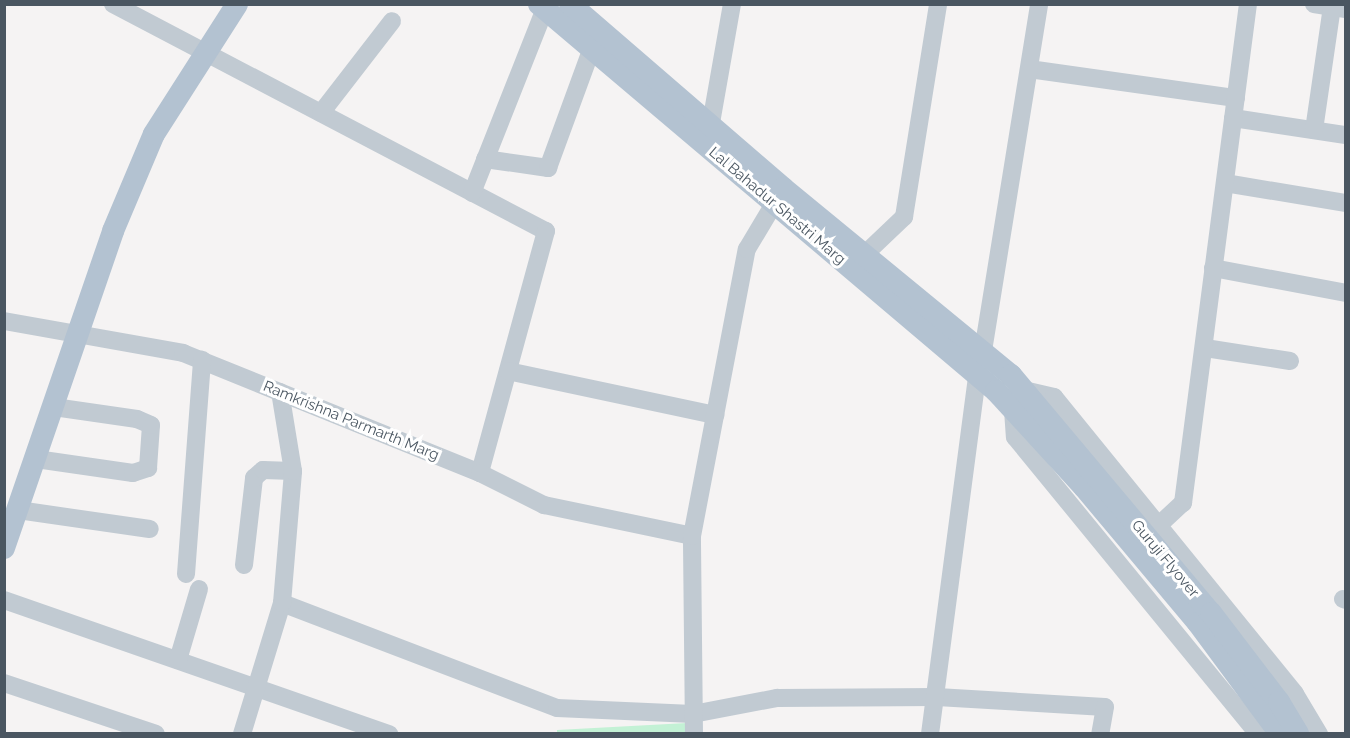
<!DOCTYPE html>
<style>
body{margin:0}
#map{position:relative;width:1350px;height:738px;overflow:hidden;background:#f5f3f3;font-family:Raleway,sans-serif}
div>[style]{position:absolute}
.green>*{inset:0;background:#c3f1d5}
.minor>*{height:18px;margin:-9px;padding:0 9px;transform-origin:9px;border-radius:9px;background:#c1cad2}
.major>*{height:22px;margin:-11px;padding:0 11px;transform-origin:11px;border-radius:11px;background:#b3c2d1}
span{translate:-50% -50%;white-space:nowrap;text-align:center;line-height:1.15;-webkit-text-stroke:6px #fff;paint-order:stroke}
.street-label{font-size:15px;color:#4a5661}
.frame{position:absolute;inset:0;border:6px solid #4a5661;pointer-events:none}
</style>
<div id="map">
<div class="green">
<div style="clip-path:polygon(687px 723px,687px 733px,557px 734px,557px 730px)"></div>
</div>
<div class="minor">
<div style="left:113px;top:4px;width:489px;rotate:27.7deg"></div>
<div style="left:546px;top:231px;width:251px;rotate:105.3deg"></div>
<div style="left:1314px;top:4px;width:32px;rotate:9deg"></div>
<div style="left:1029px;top:69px;width:209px;rotate:8deg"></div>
<div style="left:321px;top:113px;width:116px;rotate:-52.3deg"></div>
<div style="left:1233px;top:118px;width:114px;rotate:8.6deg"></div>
<div style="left:711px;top:123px;width:121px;rotate:-80deg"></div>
<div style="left:1314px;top:130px;width:124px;rotate:-81.7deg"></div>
<div style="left:485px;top:159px;width:64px;rotate:8.1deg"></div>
<div style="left:548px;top:168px;width:128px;rotate:-69.9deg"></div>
<div style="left:1225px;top:183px;width:123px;rotate:9.4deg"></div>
<div style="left:472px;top:193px;width:198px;rotate:-68.4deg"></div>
<div style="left:865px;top:254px;width:54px;rotate:-43.5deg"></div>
<div style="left:904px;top:217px;width:216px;rotate:-80.9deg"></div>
<div style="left:1213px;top:268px;width:135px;rotate:10.6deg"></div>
<div style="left:4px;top:321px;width:182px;rotate:10.1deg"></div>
<div style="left:183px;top:353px;width:320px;rotate:22deg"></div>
<div style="left:480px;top:473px;width:72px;rotate:26.6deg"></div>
<div style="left:544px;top:505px;width:151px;rotate:11.8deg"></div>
<div style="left:1205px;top:348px;width:86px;rotate:8.7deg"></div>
<div style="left:983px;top:351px;width:351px;rotate:-80.8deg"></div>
<div style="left:508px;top:371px;width:212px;rotate:12deg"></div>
<div style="left:1024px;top:390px;width:31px;rotate:13deg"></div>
<div style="left:1054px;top:397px;width:382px;rotate:50.9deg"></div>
<div style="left:1295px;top:694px;width:47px;rotate:59deg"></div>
<div style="left:1013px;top:410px;width:27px;rotate:86deg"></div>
<div style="left:1015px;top:437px;width:384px;rotate:50.7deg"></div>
<div style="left:36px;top:459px;width:98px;rotate:8.2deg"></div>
<div style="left:133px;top:473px;width:16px;rotate:-18deg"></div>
<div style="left:148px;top:468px;width:43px;rotate:-86deg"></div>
<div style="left:151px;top:425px;width:15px;rotate:-157deg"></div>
<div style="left:137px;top:419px;width:84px;rotate:-171.8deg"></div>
<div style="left:18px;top:510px;width:133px;rotate:8.2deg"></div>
<div style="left:1159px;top:525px;width:33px;rotate:-43deg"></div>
<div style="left:1183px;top:503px;width:503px;rotate:-82.58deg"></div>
<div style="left:244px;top:565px;width:88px;rotate:-83.4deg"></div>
<div style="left:254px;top:478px;width:12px;rotate:-42deg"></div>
<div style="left:263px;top:470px;width:30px;rotate:2deg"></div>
<div style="left:186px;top:574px;width:215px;rotate:-85.7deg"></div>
<div style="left:1343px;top:599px;width:3px;rotate:18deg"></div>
<div style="left:4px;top:600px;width:408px;rotate:19.2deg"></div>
<div style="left:282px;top:603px;width:294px;rotate:20.9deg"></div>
<div style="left:557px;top:708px;width:136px;rotate:2.5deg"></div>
<div style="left:693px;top:714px;width:86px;rotate:-10.8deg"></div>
<div style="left:777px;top:698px;width:160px;rotate:-0.4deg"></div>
<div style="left:937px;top:697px;width:168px;rotate:3.4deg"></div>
<div style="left:1105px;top:707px;width:27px;rotate:100deg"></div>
<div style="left:178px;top:660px;width:74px;rotate:-73.5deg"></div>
<div style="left:4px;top:683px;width:160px;rotate:18.5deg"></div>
<div style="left:242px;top:734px;width:137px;rotate:-73deg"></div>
<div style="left:282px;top:603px;width:132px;rotate:-85.2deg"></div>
<div style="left:293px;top:471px;width:80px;rotate:-99.3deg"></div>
<div style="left:694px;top:734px;width:198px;rotate:-90.6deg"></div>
<div style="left:692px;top:536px;width:292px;rotate:-79.2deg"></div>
<div style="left:747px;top:249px;width:66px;rotate:-59.2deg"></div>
<div style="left:930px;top:734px;width:362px;rotate:-82.5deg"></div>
</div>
<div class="major">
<div style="left:539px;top:4px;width:599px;rotate:40.26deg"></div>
<div style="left:996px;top:391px;width:130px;rotate:47.5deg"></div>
<div style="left:1084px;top:487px;width:177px;rotate:50deg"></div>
<div style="left:1198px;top:623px;width:138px;rotate:53.5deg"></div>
<div style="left:570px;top:4px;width:281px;rotate:40.8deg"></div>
<div style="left:783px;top:188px;width:295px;rotate:39.4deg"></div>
<div style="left:1011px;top:375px;width:311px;rotate:50deg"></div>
<div style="left:1211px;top:613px;width:112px;rotate:52.6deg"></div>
<div style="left:1279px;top:702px;width:37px;rotate:59deg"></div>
<div style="left:4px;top:548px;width:335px;rotate:-71deg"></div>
<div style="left:113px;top:231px;width:105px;rotate:-67.1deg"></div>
<div style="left:154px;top:134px;width:154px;rotate:-57.4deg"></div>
</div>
<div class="street-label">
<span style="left:777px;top:206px;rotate:40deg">Lal Bahadur Shastri Marg</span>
<span style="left:351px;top:421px;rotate:22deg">Ramkrishna Parmarth Marg</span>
<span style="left:1165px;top:559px;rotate:50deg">Guruji Flyover</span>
</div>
<div class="frame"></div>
</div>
